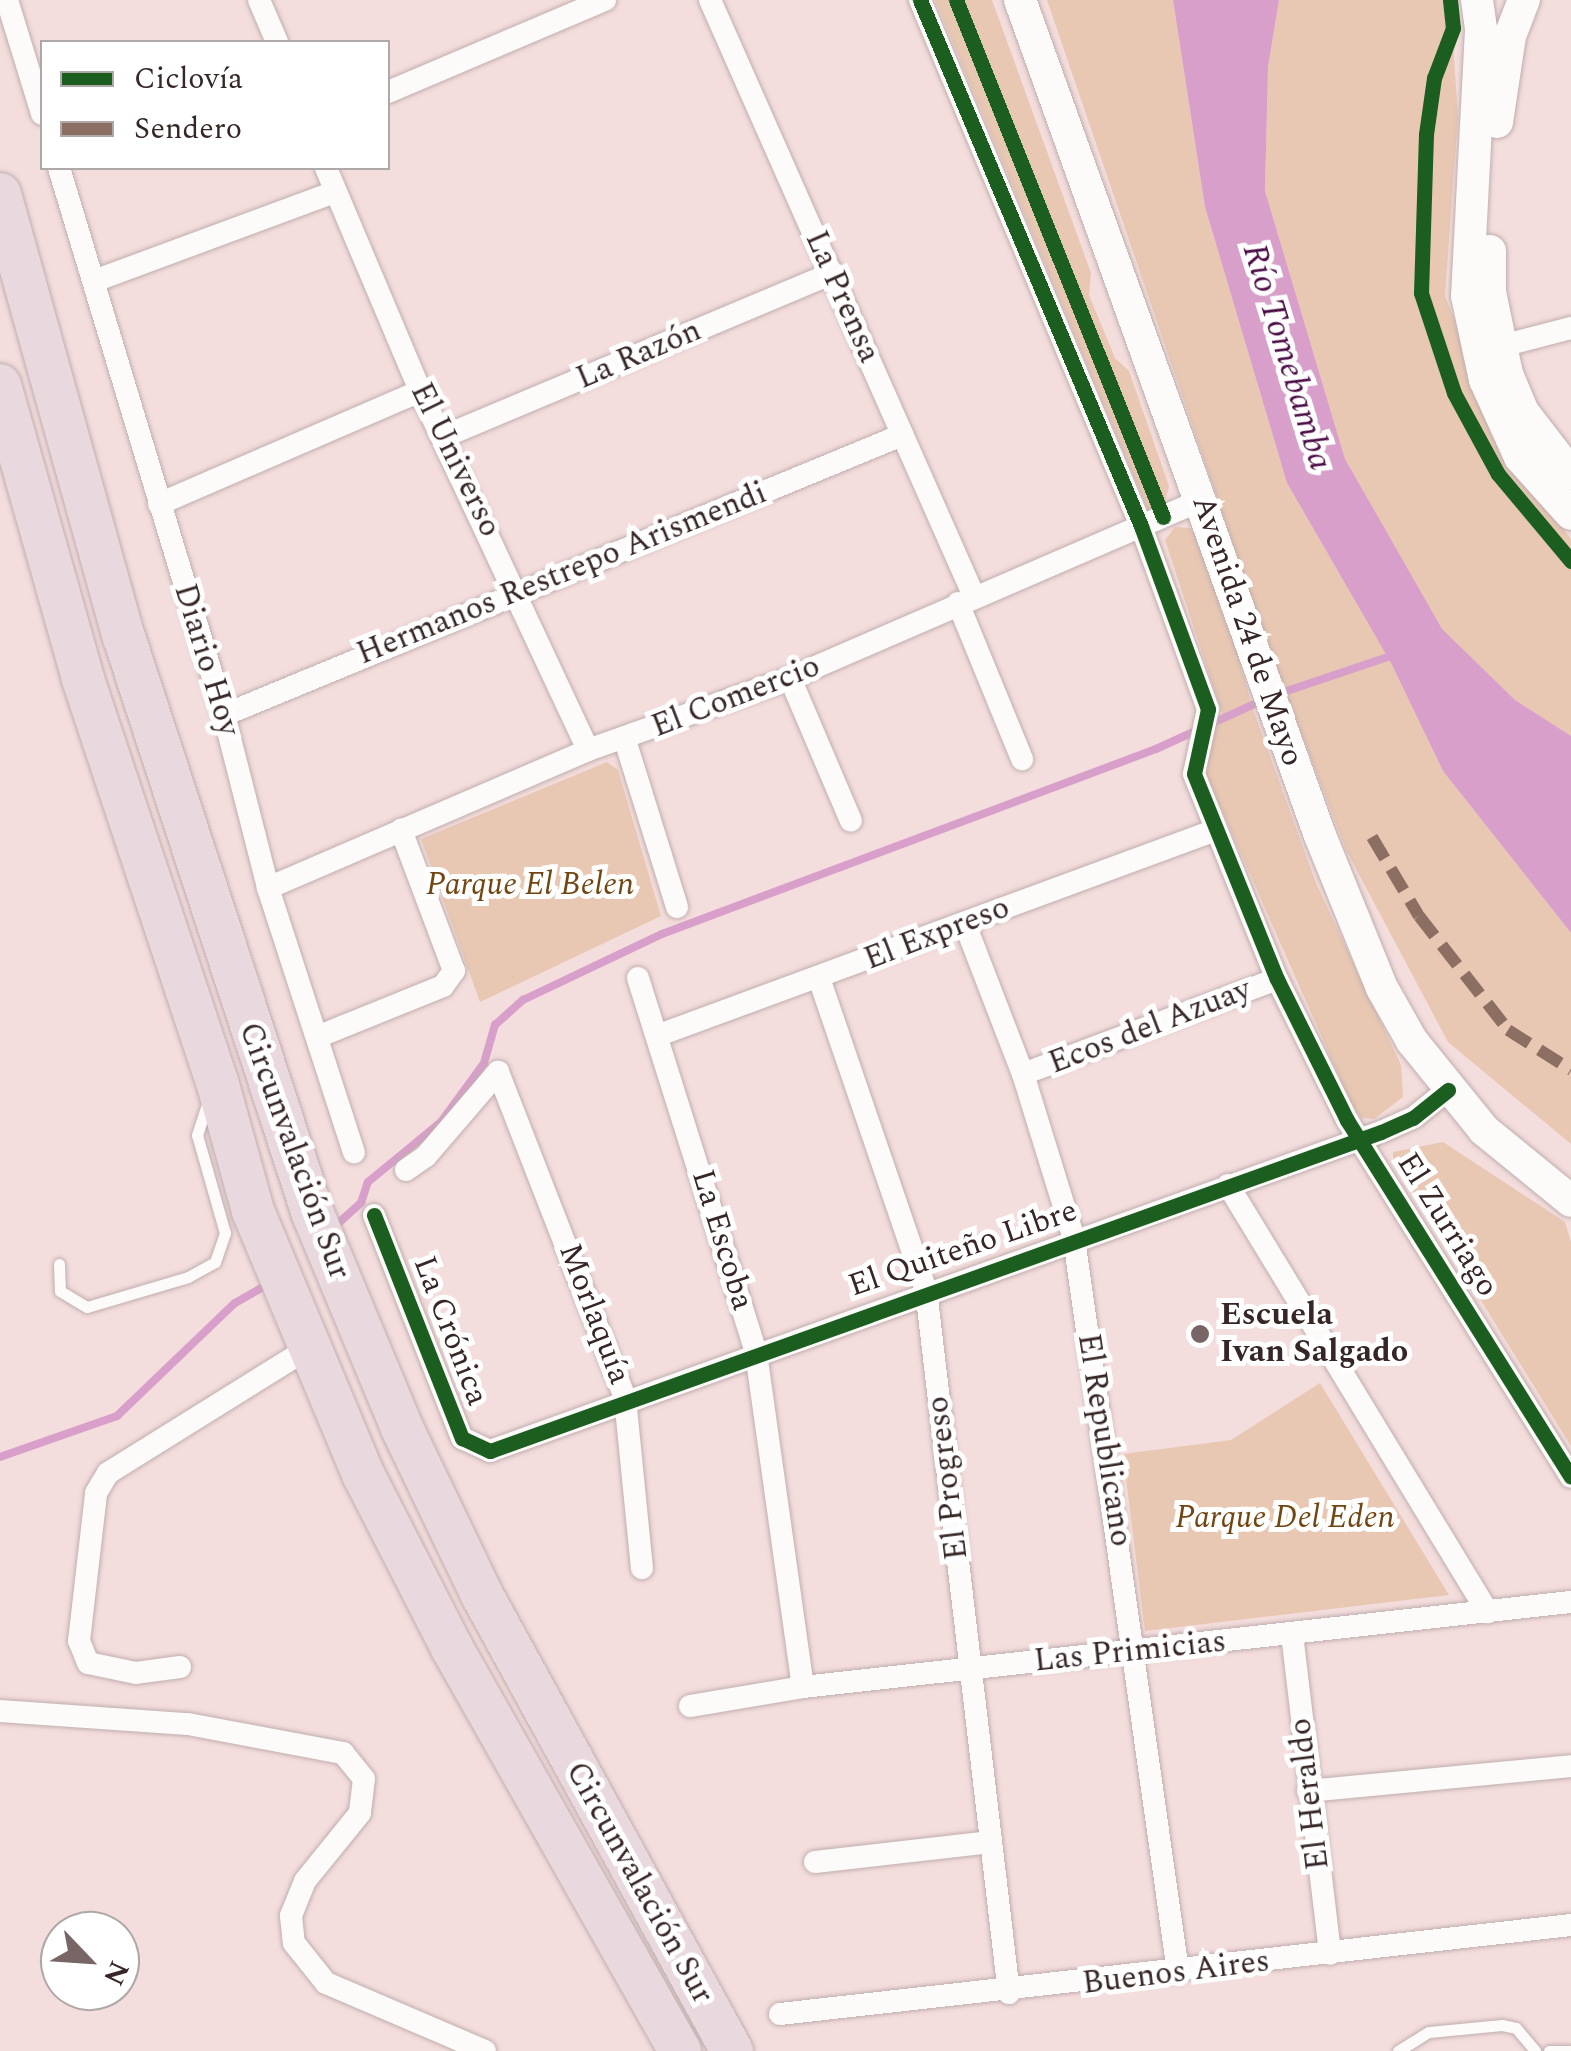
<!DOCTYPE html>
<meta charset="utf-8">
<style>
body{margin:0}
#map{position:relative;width:1571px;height:2051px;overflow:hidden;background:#f4dddd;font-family:Spectral,serif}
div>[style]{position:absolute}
.green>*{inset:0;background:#e8c8b3}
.water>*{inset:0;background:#d79fc9}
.stream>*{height:8px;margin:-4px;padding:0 4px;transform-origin:4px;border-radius:4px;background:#d79fc9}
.roads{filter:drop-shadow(0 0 2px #c0aeae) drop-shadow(0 0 2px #c0aeae)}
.lane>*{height:11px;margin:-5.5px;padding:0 5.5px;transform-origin:5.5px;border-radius:5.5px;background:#fdfafa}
.street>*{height:22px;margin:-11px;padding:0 11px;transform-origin:11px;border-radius:11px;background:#fdfafa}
.secondary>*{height:32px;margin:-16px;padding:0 16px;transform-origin:16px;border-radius:16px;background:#fdfafa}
.highway>*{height:42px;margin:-21px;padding:0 21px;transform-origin:21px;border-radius:21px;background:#e9d8de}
.quiet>*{height:12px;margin-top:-6px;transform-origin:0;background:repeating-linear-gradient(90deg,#8d6e63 0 25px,transparent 0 37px)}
.cycleway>*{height:15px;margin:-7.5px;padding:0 7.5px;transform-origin:7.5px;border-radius:7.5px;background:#1b5e20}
.dots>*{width:28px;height:28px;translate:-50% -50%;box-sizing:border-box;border:5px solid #fff;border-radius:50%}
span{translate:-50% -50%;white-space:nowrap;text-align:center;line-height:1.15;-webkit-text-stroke:10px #fff;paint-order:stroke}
.street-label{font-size:32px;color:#362626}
.park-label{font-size:32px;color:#714612;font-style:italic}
.poi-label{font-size:32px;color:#362626;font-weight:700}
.left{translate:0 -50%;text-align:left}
.water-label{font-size:35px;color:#4c0d46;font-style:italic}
.legend{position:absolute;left:40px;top:40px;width:350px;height:130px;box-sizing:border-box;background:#fff;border:2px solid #afa8a8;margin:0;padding:12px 18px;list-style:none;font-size:30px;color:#362626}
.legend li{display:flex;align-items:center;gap:20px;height:50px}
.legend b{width:50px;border:2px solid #afa8a8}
.north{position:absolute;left:40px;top:1911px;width:100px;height:100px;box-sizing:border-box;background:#fff;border:2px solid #afa8a8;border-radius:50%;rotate:115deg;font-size:28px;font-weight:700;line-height:40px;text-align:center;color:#362626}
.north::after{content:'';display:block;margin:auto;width:35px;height:45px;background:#786666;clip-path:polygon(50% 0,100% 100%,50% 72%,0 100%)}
</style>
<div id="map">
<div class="green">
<div style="clip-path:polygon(935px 0,992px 0,1091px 273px,1089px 295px,1115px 358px,1129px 371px,1169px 486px,1165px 503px,1148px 510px)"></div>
<div style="clip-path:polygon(1047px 0,1173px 0,1205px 207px,1287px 483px,1391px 663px,1443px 771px,1571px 933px,1571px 1144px,1448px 1042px,1346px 850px,1263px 632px)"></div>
<div style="clip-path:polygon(1279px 0,1450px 0,1458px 116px,1445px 296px,1511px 461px,1571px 539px,1571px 736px,1515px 700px,1441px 629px,1345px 459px,1265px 191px,1268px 67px)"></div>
<div style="clip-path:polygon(1175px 527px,1190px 528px,1207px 547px,1253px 709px,1316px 883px,1401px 1065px,1403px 1097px,1374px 1119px,1361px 1118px,1350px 1101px,1190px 738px,1225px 722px,1165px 540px)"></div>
<div style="clip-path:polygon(607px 762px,618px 770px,661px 916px,480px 1002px,421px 839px)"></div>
<div style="clip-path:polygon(1443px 1142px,1565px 1222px,1571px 1242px,1571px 1446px,1393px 1158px,1393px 1152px)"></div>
<div style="clip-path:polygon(1320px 1383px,1449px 1595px,1145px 1631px,1123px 1454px,1231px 1440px)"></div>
</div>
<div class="water">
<div style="clip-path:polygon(1173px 0,1279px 0,1268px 67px,1265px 191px,1345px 459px,1442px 629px,1515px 700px,1571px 736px,1571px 933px,1443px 771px,1391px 663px,1287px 483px,1205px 207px)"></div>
</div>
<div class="stream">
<div style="left:1278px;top:694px;width:126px;rotate:-18.6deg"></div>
<div style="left:333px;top:1228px;width:38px;rotate:-42deg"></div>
<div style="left:361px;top:1203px;width:22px;rotate:-72deg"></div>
<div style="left:368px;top:1182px;width:94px;rotate:-39.4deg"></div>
<div style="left:441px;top:1122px;width:73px;rotate:-53.9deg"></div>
<div style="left:484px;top:1063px;width:40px;rotate:-74deg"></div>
<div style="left:495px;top:1025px;width:38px;rotate:-42deg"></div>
<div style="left:523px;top:1000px;width:154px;rotate:-25.4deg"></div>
<div style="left:662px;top:934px;width:528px;rotate:-20.53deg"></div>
<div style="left:1156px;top:749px;width:120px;rotate:-24.6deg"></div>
<div style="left:0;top:1457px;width:124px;rotate:-19.3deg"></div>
<div style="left:117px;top:1416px;width:163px;rotate:-43.8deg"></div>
<div style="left:235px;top:1303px;width:40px;rotate:-29.7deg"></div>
</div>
<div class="roads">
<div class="lane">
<div style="left:59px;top:1264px;width:27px;rotate:88deg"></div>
<div style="left:60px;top:1291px;width:31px;rotate:31deg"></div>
<div style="left:87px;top:1307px;width:105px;rotate:-16.5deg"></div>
<div style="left:188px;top:1277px;width:31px;rotate:-29deg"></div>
<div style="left:215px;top:1262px;width:31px;rotate:-71deg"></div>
<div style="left:225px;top:1233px;width:102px;rotate:-105.9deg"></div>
<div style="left:197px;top:1135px;width:38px;rotate:-72deg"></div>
<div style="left:1398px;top:2051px;width:36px;rotate:-32deg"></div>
<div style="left:1429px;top:2032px;width:73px;rotate:-5.5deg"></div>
<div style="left:1502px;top:2025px;width:14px;rotate:12deg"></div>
<div style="left:1516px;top:2028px;width:30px;rotate:50deg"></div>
<div style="left:1549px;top:2051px;width:21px"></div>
</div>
<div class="street">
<div style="left:7px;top:0;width:119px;rotate:72.9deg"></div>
<div style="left:259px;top:0;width:46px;rotate:66.8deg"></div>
<div style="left:710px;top:0;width:650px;rotate:66.12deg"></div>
<div style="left:920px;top:0;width:571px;rotate:67.21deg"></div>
<div style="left:1141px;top:526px;width:195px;rotate:69.9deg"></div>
<div style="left:1208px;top:709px;width:66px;rotate:102.2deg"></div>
<div style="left:1194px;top:774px;width:221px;rotate:68deg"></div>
<div style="left:1277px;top:979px;width:157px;rotate:63.6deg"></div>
<div style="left:1347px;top:1120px;width:421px;rotate:57.9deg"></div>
<div style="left:388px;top:92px;width:236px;rotate:-23deg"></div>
<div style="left:59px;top:168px;width:571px;rotate:73.21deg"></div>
<div style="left:224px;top:715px;width:179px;rotate:75.7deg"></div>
<div style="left:268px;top:888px;width:278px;rotate:72deg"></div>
<div style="left:326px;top:168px;width:242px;rotate:67.1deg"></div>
<div style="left:420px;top:391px;width:396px;rotate:64.9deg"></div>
<div style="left:94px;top:281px;width:257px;rotate:-20.3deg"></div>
<div style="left:1490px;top:349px;width:84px;rotate:-14.5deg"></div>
<div style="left:445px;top:436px;width:421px;rotate:-22.8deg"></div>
<div style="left:159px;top:504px;width:284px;rotate:-23.4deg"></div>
<div style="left:958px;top:603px;width:169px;rotate:67.7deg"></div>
<div style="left:790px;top:678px;width:155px;rotate:66.9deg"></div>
<div style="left:224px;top:715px;width:734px;rotate:-22.44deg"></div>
<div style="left:625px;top:740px;width:175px;rotate:72.7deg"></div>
<div style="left:268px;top:888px;width:348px;rotate:-23.3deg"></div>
<div style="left:588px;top:750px;width:214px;rotate:-19.6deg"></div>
<div style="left:790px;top:678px;width:449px;rotate:-23.4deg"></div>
<div style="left:965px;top:924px;width:161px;rotate:68.9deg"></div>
<div style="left:1023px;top:1074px;width:173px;rotate:72.8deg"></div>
<div style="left:1074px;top:1239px;width:740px;rotate:81.92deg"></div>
<div style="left:638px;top:978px;width:393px;rotate:72.5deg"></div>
<div style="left:756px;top:1353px;width:337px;rotate:82deg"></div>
<div style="left:819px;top:978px;width:330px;rotate:71.1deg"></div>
<div style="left:926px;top:1290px;width:708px;rotate:83.27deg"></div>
<div style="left:659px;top:1035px;width:590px;rotate:-20.22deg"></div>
<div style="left:317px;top:1037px;width:136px;rotate:-22deg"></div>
<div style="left:443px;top:986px;width:19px;rotate:-54deg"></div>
<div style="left:454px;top:971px;width:151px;rotate:-110.6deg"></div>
<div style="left:1023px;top:1074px;width:271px;rotate:-20.5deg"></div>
<div style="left:406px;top:1170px;width:24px;rotate:-35deg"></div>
<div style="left:426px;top:1156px;width:111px;rotate:-49.4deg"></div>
<div style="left:498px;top:1072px;width:350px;rotate:68.7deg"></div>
<div style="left:625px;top:1398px;width:171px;rotate:84.3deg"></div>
<div style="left:1228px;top:1185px;width:500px;rotate:58.7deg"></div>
<div style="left:374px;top:1215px;width:240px;rotate:68.5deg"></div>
<div style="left:462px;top:1438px;width:31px;rotate:25deg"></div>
<div style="left:490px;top:1451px;width:946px;rotate:-19.7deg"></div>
<div style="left:1381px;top:1132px;width:35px;rotate:-24deg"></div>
<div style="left:1413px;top:1118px;width:45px;rotate:-38.7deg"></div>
<div style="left:1292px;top:1634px;width:322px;rotate:83.2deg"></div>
<div style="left:180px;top:1667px;width:44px;rotate:172.2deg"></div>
<div style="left:136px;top:1673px;width:49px;rotate:-168.2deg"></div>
<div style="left:88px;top:1663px;width:24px;rotate:-112deg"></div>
<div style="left:79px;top:1641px;width:149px;rotate:-83.4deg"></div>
<div style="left:96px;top:1493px;width:23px;rotate:-59deg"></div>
<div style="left:108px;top:1473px;width:237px;rotate:-31.9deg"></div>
<div style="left:690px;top:1706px;width:115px;rotate:-9.5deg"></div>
<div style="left:803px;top:1687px;width:773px;rotate:-6.32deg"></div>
<div style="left:0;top:1711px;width:188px;rotate:4deg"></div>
<div style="left:188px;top:1724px;width:158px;rotate:10.6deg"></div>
<div style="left:343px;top:1753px;width:33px;rotate:51deg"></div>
<div style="left:364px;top:1779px;width:34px;rotate:97deg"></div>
<div style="left:360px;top:1813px;width:87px;rotate:129deg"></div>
<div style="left:305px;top:1881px;width:38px;rotate:112deg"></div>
<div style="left:291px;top:1916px;width:27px;rotate:84deg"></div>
<div style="left:294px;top:1943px;width:51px;rotate:51.3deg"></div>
<div style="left:326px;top:1983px;width:173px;rotate:23.2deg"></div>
<div style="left:1308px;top:1791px;width:264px;rotate:-5.4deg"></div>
<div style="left:815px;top:1862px;width:177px;rotate:-6.5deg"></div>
<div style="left:780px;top:2014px;width:796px;rotate:-6.42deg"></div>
</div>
<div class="secondary">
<div style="left:1020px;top:0;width:885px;rotate:70.25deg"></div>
<div style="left:1319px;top:833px;width:167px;rotate:67.9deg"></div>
<div style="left:1382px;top:988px;width:61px;rotate:60.5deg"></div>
<div style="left:1412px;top:1041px;width:114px;rotate:51deg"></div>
<div style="left:1484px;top:1130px;width:112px;rotate:39.2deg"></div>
<div style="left:1477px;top:0;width:30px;rotate:82deg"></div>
<div style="left:1481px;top:30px;width:266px;rotate:93deg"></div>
<div style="left:1467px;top:296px;width:86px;rotate:77.9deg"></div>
<div style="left:1485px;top:380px;width:85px;rotate:65.6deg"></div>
<div style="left:1520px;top:457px;width:76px;rotate:48.2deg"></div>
<div style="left:1497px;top:122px;width:87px;rotate:-81.4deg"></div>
<div style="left:1510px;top:36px;width:39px;rotate:-69deg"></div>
<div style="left:1490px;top:251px;width:41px;rotate:90deg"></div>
<div style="left:1490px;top:292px;width:84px;rotate:78.3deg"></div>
<div style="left:1507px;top:374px;width:41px;rotate:67.2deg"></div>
<div style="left:1523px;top:412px;width:78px;rotate:52.3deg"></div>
</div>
<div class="highway">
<div style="left:0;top:194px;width:460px;rotate:74.4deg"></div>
<div style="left:124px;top:637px;width:607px;rotate:71.86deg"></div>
<div style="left:313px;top:1214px;width:232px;rotate:67.4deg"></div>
<div style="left:402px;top:1428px;width:185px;rotate:64.4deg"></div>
<div style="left:482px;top:1595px;width:520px;rotate:61.27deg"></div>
<div style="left:0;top:385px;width:305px;rotate:74.2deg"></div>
<div style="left:83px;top:679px;width:424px;rotate:71.6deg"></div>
<div style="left:217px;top:1081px;width:135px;rotate:74.5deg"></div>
<div style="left:253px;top:1211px;width:287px;rotate:67.3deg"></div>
<div style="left:364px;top:1476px;width:193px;rotate:62.9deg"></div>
<div style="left:452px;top:1648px;width:463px;rotate:60.5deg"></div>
</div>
</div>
<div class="quiet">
<div style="left:1372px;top:837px;width:92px;rotate:59.3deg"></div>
<div style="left:1419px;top:916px;width:145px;rotate:52deg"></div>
<div style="left:1508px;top:1030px;width:75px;rotate:32.4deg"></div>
</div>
<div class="cycleway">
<div style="left:920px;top:0;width:571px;rotate:67.21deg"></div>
<div style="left:1141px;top:526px;width:195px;rotate:69.9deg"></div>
<div style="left:1208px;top:709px;width:66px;rotate:102.2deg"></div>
<div style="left:1194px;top:774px;width:221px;rotate:68deg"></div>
<div style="left:1277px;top:979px;width:157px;rotate:63.6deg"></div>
<div style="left:1347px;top:1120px;width:421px;rotate:57.9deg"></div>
<div style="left:956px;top:0;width:557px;rotate:68.18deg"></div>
<div style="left:1450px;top:0;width:28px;rotate:84deg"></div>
<div style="left:1453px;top:28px;width:53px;rotate:110.8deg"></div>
<div style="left:1434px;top:78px;width:57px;rotate:98.1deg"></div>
<div style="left:1426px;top:134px;width:159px;rotate:91.8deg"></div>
<div style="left:1421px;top:293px;width:105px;rotate:71.7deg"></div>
<div style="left:1454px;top:393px;width:92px;rotate:61.5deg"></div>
<div style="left:1498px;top:474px;width:114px;rotate:50deg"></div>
<div style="left:374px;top:1215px;width:240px;rotate:68.5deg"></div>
<div style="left:462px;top:1438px;width:31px;rotate:25deg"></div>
<div style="left:490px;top:1451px;width:946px;rotate:-19.7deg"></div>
<div style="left:1381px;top:1132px;width:35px;rotate:-24deg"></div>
<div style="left:1413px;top:1118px;width:45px;rotate:-38.7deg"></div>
</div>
<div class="dots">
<div style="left:1200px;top:1334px;background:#786666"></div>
</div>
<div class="street-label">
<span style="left:842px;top:297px;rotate:66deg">La Prensa</span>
<span style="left:639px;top:355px;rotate:-23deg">La Razón</span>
<span style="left:455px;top:460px;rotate:64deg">El Universo</span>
<span style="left:562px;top:574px;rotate:-22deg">Hermanos Restrepo Arismendi</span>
<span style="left:1247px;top:631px;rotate:71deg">Avenida 24 de Mayo</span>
<span style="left:206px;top:660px;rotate:73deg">Diario Hoy</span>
<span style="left:736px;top:697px;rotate:-21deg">El Comercio</span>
<span style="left:937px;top:934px;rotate:-21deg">El Expreso</span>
<span style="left:1150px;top:1027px;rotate:-21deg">Ecos del Azuay</span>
<span style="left:294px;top:1151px;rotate:70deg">Circunvalación Sur</span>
<span style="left:1447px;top:1225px;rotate:58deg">El Zurriago</span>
<span style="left:722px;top:1240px;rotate:73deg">La Escoba</span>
<span style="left:963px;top:1249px;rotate:-19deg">El Quiteño Libre</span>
<span style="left:594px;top:1314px;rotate:69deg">Morlaquía</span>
<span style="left:450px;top:1331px;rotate:69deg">La Crónica</span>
<span style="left:1104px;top:1440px;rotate:81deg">El Republicano</span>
<span style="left:948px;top:1478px;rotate:-97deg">El Progreso</span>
<span style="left:1130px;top:1652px;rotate:-6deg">Las Primicias</span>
<span style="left:1310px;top:1794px;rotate:-97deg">El Heraldo</span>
<span style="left:639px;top:1883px;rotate:61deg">Circunvalación Sur</span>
<span style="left:1176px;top:1973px;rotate:-7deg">Buenos Aires</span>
</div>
<div class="park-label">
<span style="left:530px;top:885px">Parque El Belen</span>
<span style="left:1285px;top:1518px">Parque Del Eden</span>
</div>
<div class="poi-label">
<span class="left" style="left:1220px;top:1334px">Escuela<br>Ivan Salgado</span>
</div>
<div class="water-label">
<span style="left:1287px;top:357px;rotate:73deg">Río Tomebamba</span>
</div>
<ul class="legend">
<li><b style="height:12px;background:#1b5e20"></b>Ciclovía</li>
<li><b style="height:12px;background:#8d6e63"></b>Sendero</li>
</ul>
<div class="north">N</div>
</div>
